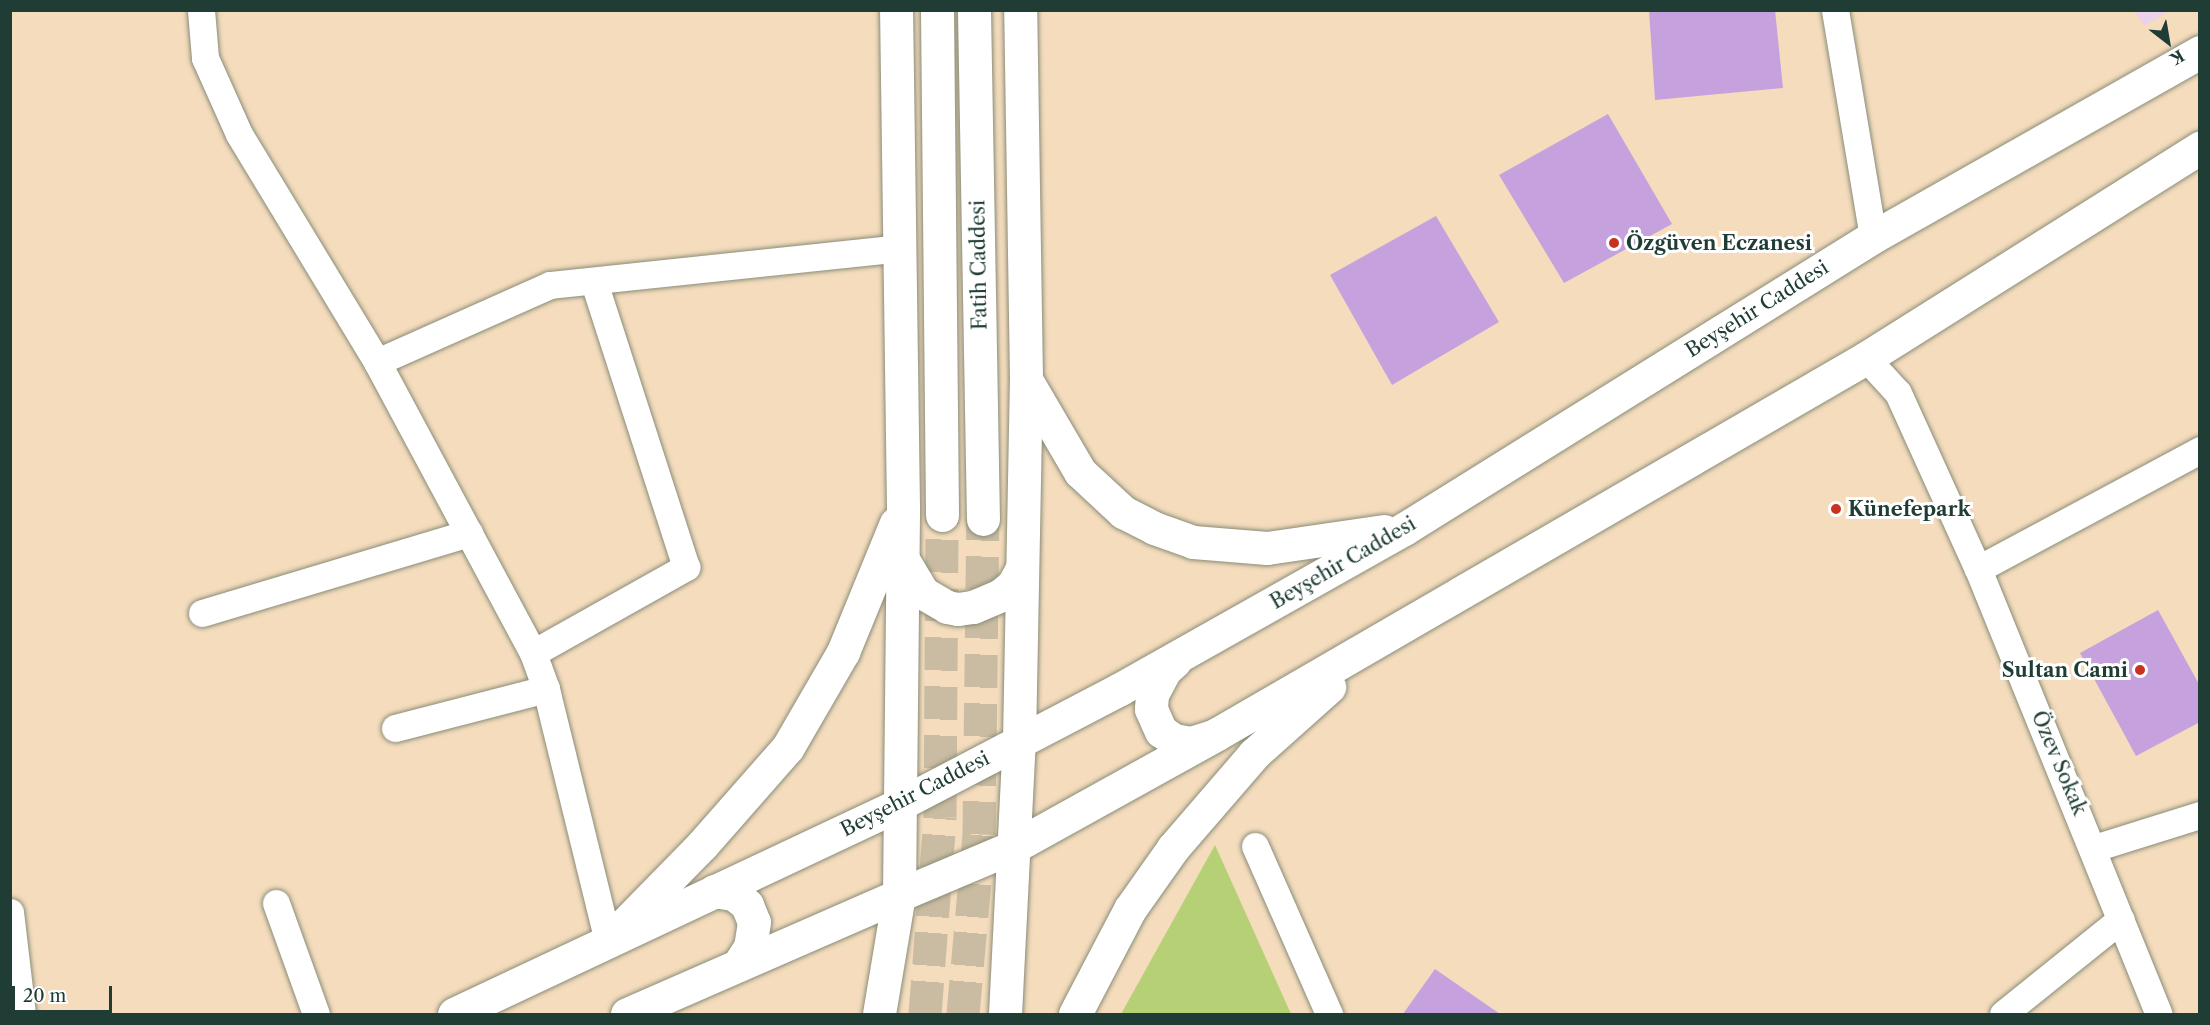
<!DOCTYPE html>
<meta charset="utf-8">
<style>
body{margin:0}
#map{position:relative;width:2210px;height:1025px;overflow:hidden;background:#f4dcbd;font-family:"Libre Caslon Text",serif}
div>[style]{position:absolute}
.built>*{inset:0;background:#ecd1ea}
.green>*{inset:0;background:#b6d075}
.building>*{inset:0;background:#c5a2de}
.primary-tunnel>*{height:33px;margin-top:-16.5px;transform-origin:0;background:repeating-linear-gradient(90deg,#c9bca2 0 33px,transparent 0 49px)}
.roads{filter:drop-shadow(0 0 2px #8a8c78) drop-shadow(0 0 2px #8a8c78)}
.street>*{height:27px;margin:-13.5px;padding:0 13.5px;transform-origin:13.5px;border-radius:13.5px;background:#fff}
.primary>*{height:33px;margin:-16.5px;padding:0 16.5px;transform-origin:16.5px;border-radius:16.5px;background:#fff}
.highway>*{height:33px;margin:-16.5px;padding:0 16.5px;transform-origin:16.5px;border-radius:16.5px;background:#fff}
.dots>*{width:16px;height:16px;translate:-50% -50%;box-sizing:border-box;border:3px solid #fff;border-radius:50%}
span{translate:-50% -50%;white-space:nowrap;text-align:center;line-height:1.15;-webkit-text-stroke:6px #fff;paint-order:stroke}
.poi-label{font-size:20px;color:#1f3d34;font-weight:700}
.left{translate:0 -50%;text-align:left}
.right{translate:-100% -50%;text-align:right}
.street-label{font-size:20px;color:#1f3d34}
.frame{position:absolute;inset:0;border:12px solid #1f3d34;pointer-events:none}
.north{position:absolute;left:2138px;top:12px;width:60px;height:60px;-webkit-text-stroke:4px #fff;paint-order:stroke;rotate:149deg;font-size:16px;font-weight:700;line-height:24px;text-align:center;color:#1f3d34}
.north::after{content:'';display:block;margin:auto;width:21px;height:27px;background:#1f3d34;clip-path:polygon(50% 0,100% 100%,50% 72%,0 100%)}
.scale{position:absolute;left:12px;top:986px;width:100px;height:27px;box-sizing:border-box;border:3px solid #1f3d34;border-top:0;padding-left:8px;font-size:18px;line-height:21px;white-space:nowrap;color:#1f3d34;-webkit-text-stroke:4px #fff;paint-order:stroke}
</style>
<div id="map">
<div class="built">
<div style="clip-path:polygon(2135px 11px,2169px 11px,2144px 26px)"></div>
</div>
<div class="green">
<div style="clip-path:polygon(1215px 845px,1291px 1014px,1121px 1014px)"></div>
</div>
<div class="building">
<div style="clip-path:polygon(1649px 10px,1775px 10px,1783px 88px,1655px 100px)"></div>
<div style="clip-path:polygon(1608px 114px,1672px 224px,1564px 283px,1499px 175px)"></div>
<div style="clip-path:polygon(1436px 216px,1499px 322px,1392px 385px,1330px 275px)"></div>
<div style="clip-path:polygon(2158px 610px,2200px 686px,2200px 722px,2136px 756px,2080px 653px)"></div>
<div style="clip-path:polygon(1435px 969px,1500px 1014px,1403px 1014px)"></div>
</div>
<div class="primary-tunnel">
<div style="left:925px;top:1014px;width:198px;rotate:-85.6deg"></div>
<div style="left:940px;top:817px;width:302px;rotate:-89.6deg"></div>
<div style="left:963px;top:1014px;width:181px;rotate:-84.9deg"></div>
<div style="left:979px;top:834px;width:315px;rotate:-89.3deg"></div>
</div>
<div class="roads">
<div class="street">
<div style="left:201px;top:10px;width:48px;rotate:85.2deg"></div>
<div style="left:205px;top:58px;width:83px;rotate:65.9deg"></div>
<div style="left:239px;top:134px;width:267px;rotate:58.8deg"></div>
<div style="left:377px;top:362px;width:330px;rotate:61.8deg"></div>
<div style="left:533px;top:653px;width:38px;rotate:70deg"></div>
<div style="left:546px;top:689px;width:260px;rotate:76.2deg"></div>
<div style="left:1835px;top:10px;width:230px;rotate:80.5deg"></div>
<div style="left:1866px;top:358px;width:47px;rotate:47.6deg"></div>
<div style="left:1898px;top:393px;width:193px;rotate:65.6deg"></div>
<div style="left:1978px;top:569px;width:480px;rotate:67.9deg"></div>
<div style="left:377px;top:362px;width:189px;rotate:-24deg"></div>
<div style="left:550px;top:285px;width:352px;rotate:-6deg"></div>
<div style="left:1978px;top:569px;width:252px;rotate:-28.2deg"></div>
<div style="left:202px;top:613px;width:279px;rotate:-16.7deg"></div>
<div style="left:533px;top:653px;width:176px;rotate:-29.3deg"></div>
<div style="left:686px;top:567px;width:299px;rotate:-107.9deg"></div>
<div style="left:395px;top:728px;width:156px;rotate:-14.5deg"></div>
<div style="left:1255px;top:846px;width:184px;rotate:66.2deg"></div>
<div style="left:2094px;top:848px;width:111px;rotate:-17.3deg"></div>
<div style="left:276px;top:903px;width:118px;rotate:70.2deg"></div>
<div style="left:10px;top:912px;width:103px;rotate:83.3deg"></div>
<div style="left:2003px;top:1014px;width:151px;rotate:-38.8deg"></div>
</div>
<div class="primary">
<div style="left:937px;top:10px;width:505px;rotate:89.43deg"></div>
<div style="left:974px;top:10px;width:509px;rotate:88.99deg"></div>
<div style="left:714px;top:891px;width:20px;rotate:9deg"></div>
<div style="left:734px;top:894px;width:17px;rotate:40deg"></div>
<div style="left:747px;top:905px;width:18px;rotate:68deg"></div>
<div style="left:754px;top:922px;width:25px;rotate:99deg"></div>
<div style="left:750px;top:947px;width:17px;rotate:123deg"></div>
<div style="left:454px;top:1014px;width:493px;rotate:-25.2deg"></div>
<div style="left:627px;top:1014px;width:297px;rotate:-23.6deg"></div>
</div>
<div class="highway">
<div style="left:1028px;top:383px;width:103px;rotate:59.7deg"></div>
<div style="left:1080px;top:472px;width:59px;rotate:42.9deg"></div>
<div style="left:1123px;top:512px;width:35px;rotate:27deg"></div>
<div style="left:1154px;top:528px;width:41px;rotate:19.7deg"></div>
<div style="left:1193px;top:542px;width:74px;rotate:4.6deg"></div>
<div style="left:1267px;top:548px;width:118px;rotate:-8.3deg"></div>
<div style="left:902px;top:558px;width:41px;rotate:59deg"></div>
<div style="left:923px;top:593px;width:28px;rotate:30deg"></div>
<div style="left:947px;top:607px;width:11px;rotate:10deg"></div>
<div style="left:958px;top:609px;width:15px;rotate:-8deg"></div>
<div style="left:973px;top:607px;width:30px;rotate:-23deg"></div>
<div style="left:1001px;top:595px;width:16px;rotate:-40deg"></div>
<div style="left:1013px;top:585px;width:19px;rotate:-62deg"></div>
<div style="left:1175px;top:661px;width:13px;rotate:138deg"></div>
<div style="left:1165px;top:670px;width:27px;rotate:118deg"></div>
<div style="left:1152px;top:694px;width:15px;rotate:94deg"></div>
<div style="left:1151px;top:709px;width:24px;rotate:66deg"></div>
<div style="left:1161px;top:731px;width:16px;rotate:35deg"></div>
<div style="left:1174px;top:740px;width:17px;rotate:10deg"></div>
<div style="left:1191px;top:743px;width:20px;rotate:-18deg"></div>
<div style="left:900px;top:804px;width:248px;rotate:-27.6deg"></div>
<div style="left:1120px;top:689px;width:326px;rotate:-29.4deg"></div>
<div style="left:1404px;top:529px;width:552px;rotate:-31.91deg"></div>
<div style="left:1873px;top:237px;width:376px;rotate:-29.5deg"></div>
<div style="left:899px;top:895px;width:126px;rotate:-22.9deg"></div>
<div style="left:1015px;top:846px;width:231px;rotate:-29deg"></div>
<div style="left:1217px;top:734px;width:750px;rotate:-30.09deg"></div>
<div style="left:1866px;top:358px;width:395px;rotate:-32.2deg"></div>
<div style="left:608px;top:941px;width:134px;rotate:-45.6deg"></div>
<div style="left:702px;top:845px;width:130px;rotate:-48.7deg"></div>
<div style="left:788px;top:747px;width:110px;rotate:-59.9deg"></div>
<div style="left:843px;top:652px;width:139px;rotate:-67.7deg"></div>
<div style="left:879px;top:1014px;width:121px;rotate:-80.5deg"></div>
<div style="left:899px;top:895px;width:388px;rotate:-89.4deg"></div>
<div style="left:903px;top:507px;width:497px;rotate:-90.8deg"></div>
<div style="left:1005px;top:1014px;width:273px;rotate:-87.1deg"></div>
<div style="left:1019px;top:741px;width:362px;rotate:-88.9deg"></div>
<div style="left:1026px;top:379px;width:369px;rotate:-90.9deg"></div>
<div style="left:1075px;top:1014px;width:119px;rotate:-62.4deg"></div>
<div style="left:1130px;top:909px;width:75px;rotate:-54.8deg"></div>
<div style="left:1173px;top:848px;width:124px;rotate:-49.2deg"></div>
<div style="left:1254px;top:754px;width:101px;rotate:-41.8deg"></div>
</div>
</div>
<div class="dots">
<div style="left:1614px;top:243px;background:#c8321e"></div>
<div style="left:1836px;top:509px;background:#c8321e"></div>
<div style="left:2140px;top:670px;background:#c8321e"></div>
</div>
<div class="poi-label">
<span class="left" style="left:1626px;top:243px">Özgüven Eczanesi</span>
<span class="left" style="left:1848px;top:509px">Künefepark</span>
<span class="right" style="left:2128px;top:670px">Sultan Cami</span>
</div>
<div class="street-label">
<span style="left:979px;top:265px;rotate:-91deg">Fatih Caddesi</span>
<span style="left:1757px;top:309px;rotate:-32deg">Beyşehir Caddesi</span>
<span style="left:1343px;top:563px;rotate:-30deg">Beyşehir Caddesi</span>
<span style="left:2059px;top:763px;rotate:67deg">Özev Sokak</span>
<span style="left:915px;top:794px;rotate:-27deg">Beyşehir Caddesi</span>
</div>
<div class="frame"></div>
<div class="north">K</div>
<div class="scale">20 m</div>
</div>
